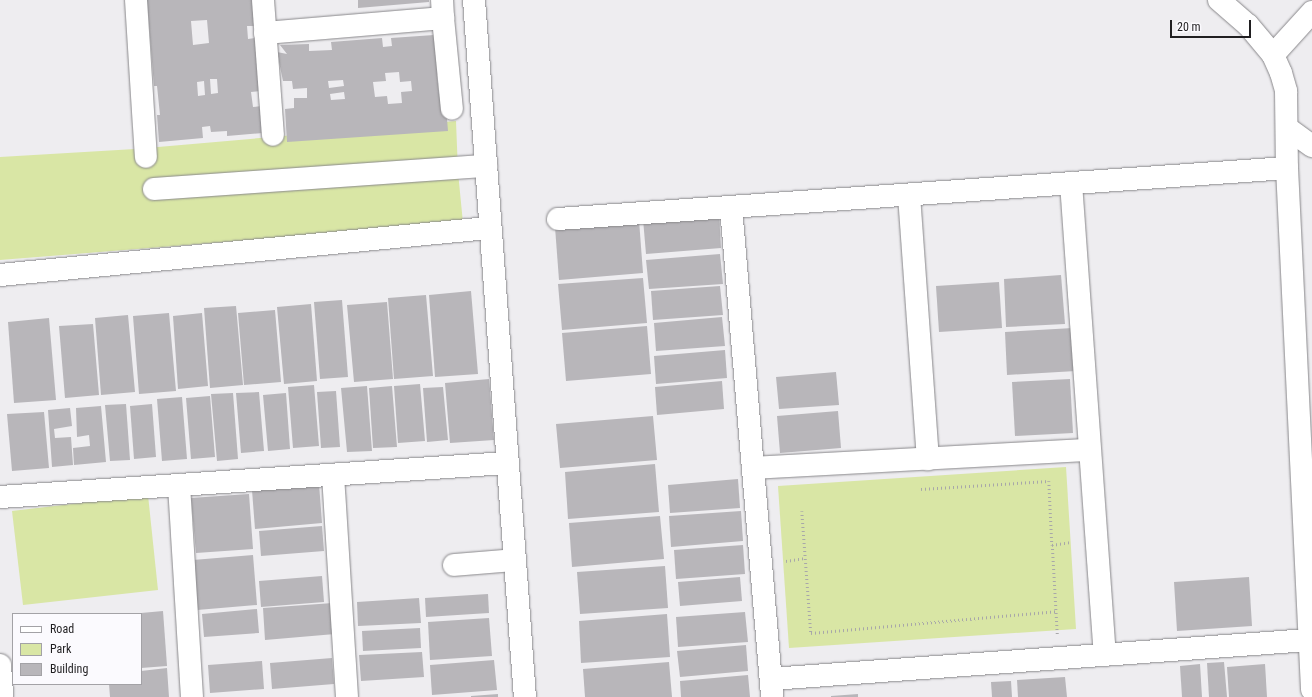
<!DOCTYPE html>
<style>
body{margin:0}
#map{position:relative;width:1312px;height:697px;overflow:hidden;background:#eeedf0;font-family:"Roboto Condensed",sans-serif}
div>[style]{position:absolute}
.green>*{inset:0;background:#d9e6a5}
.building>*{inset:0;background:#b8b6ba}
.path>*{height:2.5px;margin-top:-1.25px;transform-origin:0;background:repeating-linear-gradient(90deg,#a8a7a9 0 1px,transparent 0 4px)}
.roads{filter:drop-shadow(0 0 1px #88878a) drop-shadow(0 0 1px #88878a)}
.minor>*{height:22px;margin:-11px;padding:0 11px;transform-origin:11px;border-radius:11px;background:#fff}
span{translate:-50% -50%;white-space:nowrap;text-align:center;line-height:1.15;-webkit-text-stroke:3px #fbfafe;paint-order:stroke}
.legend{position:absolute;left:12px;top:613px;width:130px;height:72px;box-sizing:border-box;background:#fbfafe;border:1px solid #a3a2a6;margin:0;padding:5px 7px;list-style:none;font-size:12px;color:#201f21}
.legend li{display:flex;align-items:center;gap:8px;height:20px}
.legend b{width:20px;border:1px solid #a3a2a6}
.scale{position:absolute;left:1170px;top:20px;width:81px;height:18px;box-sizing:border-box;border:2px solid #201f21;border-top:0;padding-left:5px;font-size:12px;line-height:14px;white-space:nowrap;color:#201f21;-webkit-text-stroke:3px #fbfafe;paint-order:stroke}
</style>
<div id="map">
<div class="green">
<div style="clip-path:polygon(456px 121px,458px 172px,463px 223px,0 260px,0 157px,135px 149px)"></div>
<div style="clip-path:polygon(1066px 467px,1076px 629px,789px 648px,778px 486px)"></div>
<div style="clip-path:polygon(148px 495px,158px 590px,23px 605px,12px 511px)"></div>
</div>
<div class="building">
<div style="clip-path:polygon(evenodd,147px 0,252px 0,254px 26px,247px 26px,248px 39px,255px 38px,260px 91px,251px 92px,253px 107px,261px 106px,263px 133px,227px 136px,227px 131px,211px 132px,210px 126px,202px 127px,203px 138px,159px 142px,157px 115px,160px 115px,157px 86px,154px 86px,147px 0,207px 20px,209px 43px,193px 45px,191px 21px,207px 20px,147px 0,210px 79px,217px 79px,218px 93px,211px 94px,210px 79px,147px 0,204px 81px,205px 95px,198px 96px,197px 82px,204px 81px)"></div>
<div style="clip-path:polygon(358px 0,429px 0,429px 2px,358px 8px)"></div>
<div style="clip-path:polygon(evenodd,434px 35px,444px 74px,437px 75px,439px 94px,445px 94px,448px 131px,287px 142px,285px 109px,294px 108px,294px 98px,307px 98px,307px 88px,293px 89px,292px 81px,283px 81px,277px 52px,287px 54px,280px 45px,309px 44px,309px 51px,332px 50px,331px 42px,382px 38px,383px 47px,392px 46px,391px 38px,434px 35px,399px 72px,400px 82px,411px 81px,412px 91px,401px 92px,402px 103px,388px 104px,387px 96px,375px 97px,373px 82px,386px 81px,385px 73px,399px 72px,434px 35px,343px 80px,344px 86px,329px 88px,328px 81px,343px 80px,434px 35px,344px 92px,345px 99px,331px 100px,330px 94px,344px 92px)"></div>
<div style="clip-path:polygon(719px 213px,721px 248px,646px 254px,643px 219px)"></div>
<div style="clip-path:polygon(639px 220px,643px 273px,559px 280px,555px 227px)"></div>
<div style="clip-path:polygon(720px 254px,723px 284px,649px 289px,646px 260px)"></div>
<div style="clip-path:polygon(1061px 275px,1065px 324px,1006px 327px,1004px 279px)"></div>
<div style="clip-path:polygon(643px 278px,647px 323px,562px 330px,558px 284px)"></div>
<div style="clip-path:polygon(999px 282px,1002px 328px,939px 332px,936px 286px)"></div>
<div style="clip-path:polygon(720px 286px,723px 315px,653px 320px,651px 291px)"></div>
<div style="clip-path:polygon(471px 291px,478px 374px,435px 377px,429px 295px)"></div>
<div style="clip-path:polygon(426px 295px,433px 376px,394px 379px,388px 298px)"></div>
<div style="clip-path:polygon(342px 300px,348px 377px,320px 379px,314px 302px)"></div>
<div style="clip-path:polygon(387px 302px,393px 379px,354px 382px,347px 305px)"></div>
<div style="clip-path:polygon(311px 304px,317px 381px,284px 384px,277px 307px)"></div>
<div style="clip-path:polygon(236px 306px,243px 385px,210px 388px,204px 308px)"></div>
<div style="clip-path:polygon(275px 310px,281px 382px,244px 385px,238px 313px)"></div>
<div style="clip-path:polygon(169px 313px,176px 391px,139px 394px,133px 316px)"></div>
<div style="clip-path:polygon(202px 313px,208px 386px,178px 389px,173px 316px)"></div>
<div style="clip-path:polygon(128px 315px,135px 392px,101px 395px,95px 318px)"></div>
<div style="clip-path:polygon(722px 317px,725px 346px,656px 351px,654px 323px)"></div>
<div style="clip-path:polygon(49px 318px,56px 400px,14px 403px,8px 322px)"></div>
<div style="clip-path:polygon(93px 324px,99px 395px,65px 398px,59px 326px)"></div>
<div style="clip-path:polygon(647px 326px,651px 374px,566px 381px,562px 333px)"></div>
<div style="clip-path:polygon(1073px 328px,1076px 371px,1007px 375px,1005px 332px)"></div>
<div style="clip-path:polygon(725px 350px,727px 378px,656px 384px,654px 356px)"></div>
<div style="clip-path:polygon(836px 372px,839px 405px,779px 409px,776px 377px)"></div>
<div style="clip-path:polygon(489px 379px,494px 440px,450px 443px,445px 383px)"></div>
<div style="clip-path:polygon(1070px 379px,1073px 433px,1015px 436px,1012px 382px)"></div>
<div style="clip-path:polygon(722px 381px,724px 409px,657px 415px,655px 387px)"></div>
<div style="clip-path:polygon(420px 384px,425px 441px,398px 443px,394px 386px)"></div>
<div style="clip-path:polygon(314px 385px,319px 446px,293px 448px,288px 387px)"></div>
<div style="clip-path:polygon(367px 386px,372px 451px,347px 452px,341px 388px)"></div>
<div style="clip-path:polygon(392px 386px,397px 447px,373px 448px,369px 388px)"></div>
<div style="clip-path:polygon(443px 387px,448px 440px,427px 442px,423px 388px)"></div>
<div style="clip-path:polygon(336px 391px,340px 447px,321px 448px,317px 392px)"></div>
<div style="clip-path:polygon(259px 392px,264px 451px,241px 453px,236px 393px)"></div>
<div style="clip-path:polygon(233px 393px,238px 459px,217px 461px,211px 394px)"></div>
<div style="clip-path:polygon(286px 393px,290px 449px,268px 451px,263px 395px)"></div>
<div style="clip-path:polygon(210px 396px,215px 457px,191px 459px,186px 398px)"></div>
<div style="clip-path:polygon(182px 397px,187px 459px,162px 461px,157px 399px)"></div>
<div style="clip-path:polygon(126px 404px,130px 460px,110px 461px,105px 405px)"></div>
<div style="clip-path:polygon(152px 404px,156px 457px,134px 459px,130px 406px)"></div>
<div style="clip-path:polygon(101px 406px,106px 462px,74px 465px,73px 448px,90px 446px,89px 435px,77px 437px,76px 408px)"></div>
<div style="clip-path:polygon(70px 408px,72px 426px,54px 429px,55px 438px,71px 437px,73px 465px,52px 467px,48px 410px)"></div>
<div style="clip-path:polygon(838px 411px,841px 448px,780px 453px,777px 416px)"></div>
<div style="clip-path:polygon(44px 412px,49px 468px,12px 471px,7px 414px)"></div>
<div style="clip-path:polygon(653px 416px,657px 460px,560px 468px,556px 424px)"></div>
<div style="clip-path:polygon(655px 464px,659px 512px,568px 519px,565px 472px)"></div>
<div style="clip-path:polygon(738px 479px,740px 508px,670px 513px,668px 485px)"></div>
<div style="clip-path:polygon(319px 484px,322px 523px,255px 529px,252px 490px)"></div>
<div style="clip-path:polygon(249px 494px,253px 549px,196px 553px,191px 498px)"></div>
<div style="clip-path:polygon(741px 511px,743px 541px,671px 547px,669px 516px)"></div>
<div style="clip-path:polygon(660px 516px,664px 559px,572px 567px,569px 523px)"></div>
<div style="clip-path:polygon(322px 526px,324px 551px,261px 556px,259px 531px)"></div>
<div style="clip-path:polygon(743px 545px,745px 574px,676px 579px,674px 550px)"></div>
<div style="clip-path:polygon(253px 555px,257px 605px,197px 610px,193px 560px)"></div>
<div style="clip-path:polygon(665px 566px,668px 608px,580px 614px,577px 572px)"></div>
<div style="clip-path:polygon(322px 576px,324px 602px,261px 607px,259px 581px)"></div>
<div style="clip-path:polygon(740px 577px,742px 601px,680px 606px,678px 582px)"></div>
<div style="clip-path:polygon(1249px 577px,1252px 626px,1177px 631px,1174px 582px)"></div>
<div style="clip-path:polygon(488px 594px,489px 613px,426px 617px,425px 598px)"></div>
<div style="clip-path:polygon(419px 598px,421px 623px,358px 626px,357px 602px)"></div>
<div style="clip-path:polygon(333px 603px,335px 634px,265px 640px,263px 608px)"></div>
<div style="clip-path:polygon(257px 609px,259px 633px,204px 637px,202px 614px)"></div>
<div style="clip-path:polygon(163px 611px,167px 666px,141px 668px,141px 613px)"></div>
<div style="clip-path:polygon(745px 612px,748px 642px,678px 647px,676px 617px)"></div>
<div style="clip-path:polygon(667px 614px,670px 657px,581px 663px,579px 621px)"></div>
<div style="clip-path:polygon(489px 618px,492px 656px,430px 660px,428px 622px)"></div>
<div style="clip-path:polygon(420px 628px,421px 648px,363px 651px,362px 631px)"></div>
<div style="clip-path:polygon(746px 645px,748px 671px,680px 677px,677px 651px)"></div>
<div style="clip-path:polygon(422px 652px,424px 677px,361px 681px,359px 655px)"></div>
<div style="clip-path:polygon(332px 658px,334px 684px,272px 689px,270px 663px)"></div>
<div style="clip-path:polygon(494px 660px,497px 690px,432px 695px,430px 665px)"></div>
<div style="clip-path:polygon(262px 661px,264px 689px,210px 693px,208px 665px)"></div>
<div style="clip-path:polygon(669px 662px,672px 697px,585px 697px,583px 669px)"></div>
<div style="clip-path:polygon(1224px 662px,1227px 697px,1209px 697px,1207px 663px)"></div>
<div style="clip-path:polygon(1200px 664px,1202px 697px,1182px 697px,1180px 666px)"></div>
<div style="clip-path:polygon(1265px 664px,1267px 697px,1229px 697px,1227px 667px)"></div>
<div style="clip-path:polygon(167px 668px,169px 697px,110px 697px,109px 684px,141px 684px,141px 671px)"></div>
<div style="clip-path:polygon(748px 675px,750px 697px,681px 697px,680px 681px)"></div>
<div style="clip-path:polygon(1065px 677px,1067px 697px,1018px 697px,1017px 680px)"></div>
<div style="clip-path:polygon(1011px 681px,1012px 697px,992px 697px,991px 682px)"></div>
<div style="clip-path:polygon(498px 694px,498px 697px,471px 697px,471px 696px)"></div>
<div style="clip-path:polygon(858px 694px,858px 697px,831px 697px,831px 696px)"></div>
</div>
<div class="path">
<div style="left:921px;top:489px;width:128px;rotate:-3.6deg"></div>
<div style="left:1049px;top:481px;width:64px;rotate:87.3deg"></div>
<div style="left:802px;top:511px;width:122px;rotate:85.8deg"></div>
<div style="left:811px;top:633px;width:246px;rotate:-5.1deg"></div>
<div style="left:786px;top:561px;width:20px;rotate:-9deg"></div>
<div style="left:1057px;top:634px;width:89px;rotate:-93.2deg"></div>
<div style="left:1052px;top:545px;width:20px;rotate:-9deg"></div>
</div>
<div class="roads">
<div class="minor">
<div style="left:136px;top:0;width:157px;rotate:86.4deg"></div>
<div style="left:263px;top:0;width:135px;rotate:85.8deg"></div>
<div style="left:474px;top:0;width:699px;rotate:85.82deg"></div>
<div style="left:1219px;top:0;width:38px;rotate:41deg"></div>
<div style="left:1248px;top:25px;width:39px;rotate:50deg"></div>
<div style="left:1273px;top:55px;width:20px;rotate:66deg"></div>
<div style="left:1281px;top:73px;width:19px;rotate:74deg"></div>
<div style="left:1286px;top:91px;width:77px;rotate:89.3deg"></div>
<div style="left:1287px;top:168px;width:522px;rotate:87.25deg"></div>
<div style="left:443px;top:18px;width:91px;rotate:84.4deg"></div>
<div style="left:265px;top:33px;width:179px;rotate:-4.8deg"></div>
<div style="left:443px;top:18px;width:18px;rotate:-93deg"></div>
<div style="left:1273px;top:55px;width:58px;rotate:-47.8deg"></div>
<div style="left:1287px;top:128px;width:31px;rotate:36deg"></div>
<div style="left:1071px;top:183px;width:473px;rotate:85.9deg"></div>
<div style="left:154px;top:189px;width:333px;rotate:-4deg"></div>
<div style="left:909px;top:195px;width:265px;rotate:85.9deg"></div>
<div style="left:731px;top:207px;width:492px;rotate:85.2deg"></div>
<div style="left:558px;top:219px;width:731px;rotate:-4deg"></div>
<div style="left:0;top:275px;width:492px;rotate:-5.5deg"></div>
<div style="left:753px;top:468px;width:336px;rotate:-3.1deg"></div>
<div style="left:333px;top:475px;width:222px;rotate:86.4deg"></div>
<div style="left:179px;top:485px;width:212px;rotate:86.5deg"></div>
<div style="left:0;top:497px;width:508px;rotate:-3.84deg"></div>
<div style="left:454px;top:565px;width:61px;rotate:-4.7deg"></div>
<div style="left:0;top:665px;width:32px;rotate:86deg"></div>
<div style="left:771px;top:679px;width:539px;rotate:-4.15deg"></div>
</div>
</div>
<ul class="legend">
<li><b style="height:5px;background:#fff"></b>Road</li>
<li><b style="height:11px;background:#d9e6a5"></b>Park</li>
<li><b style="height:11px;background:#b8b6ba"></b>Building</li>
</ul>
<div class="scale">20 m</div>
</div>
